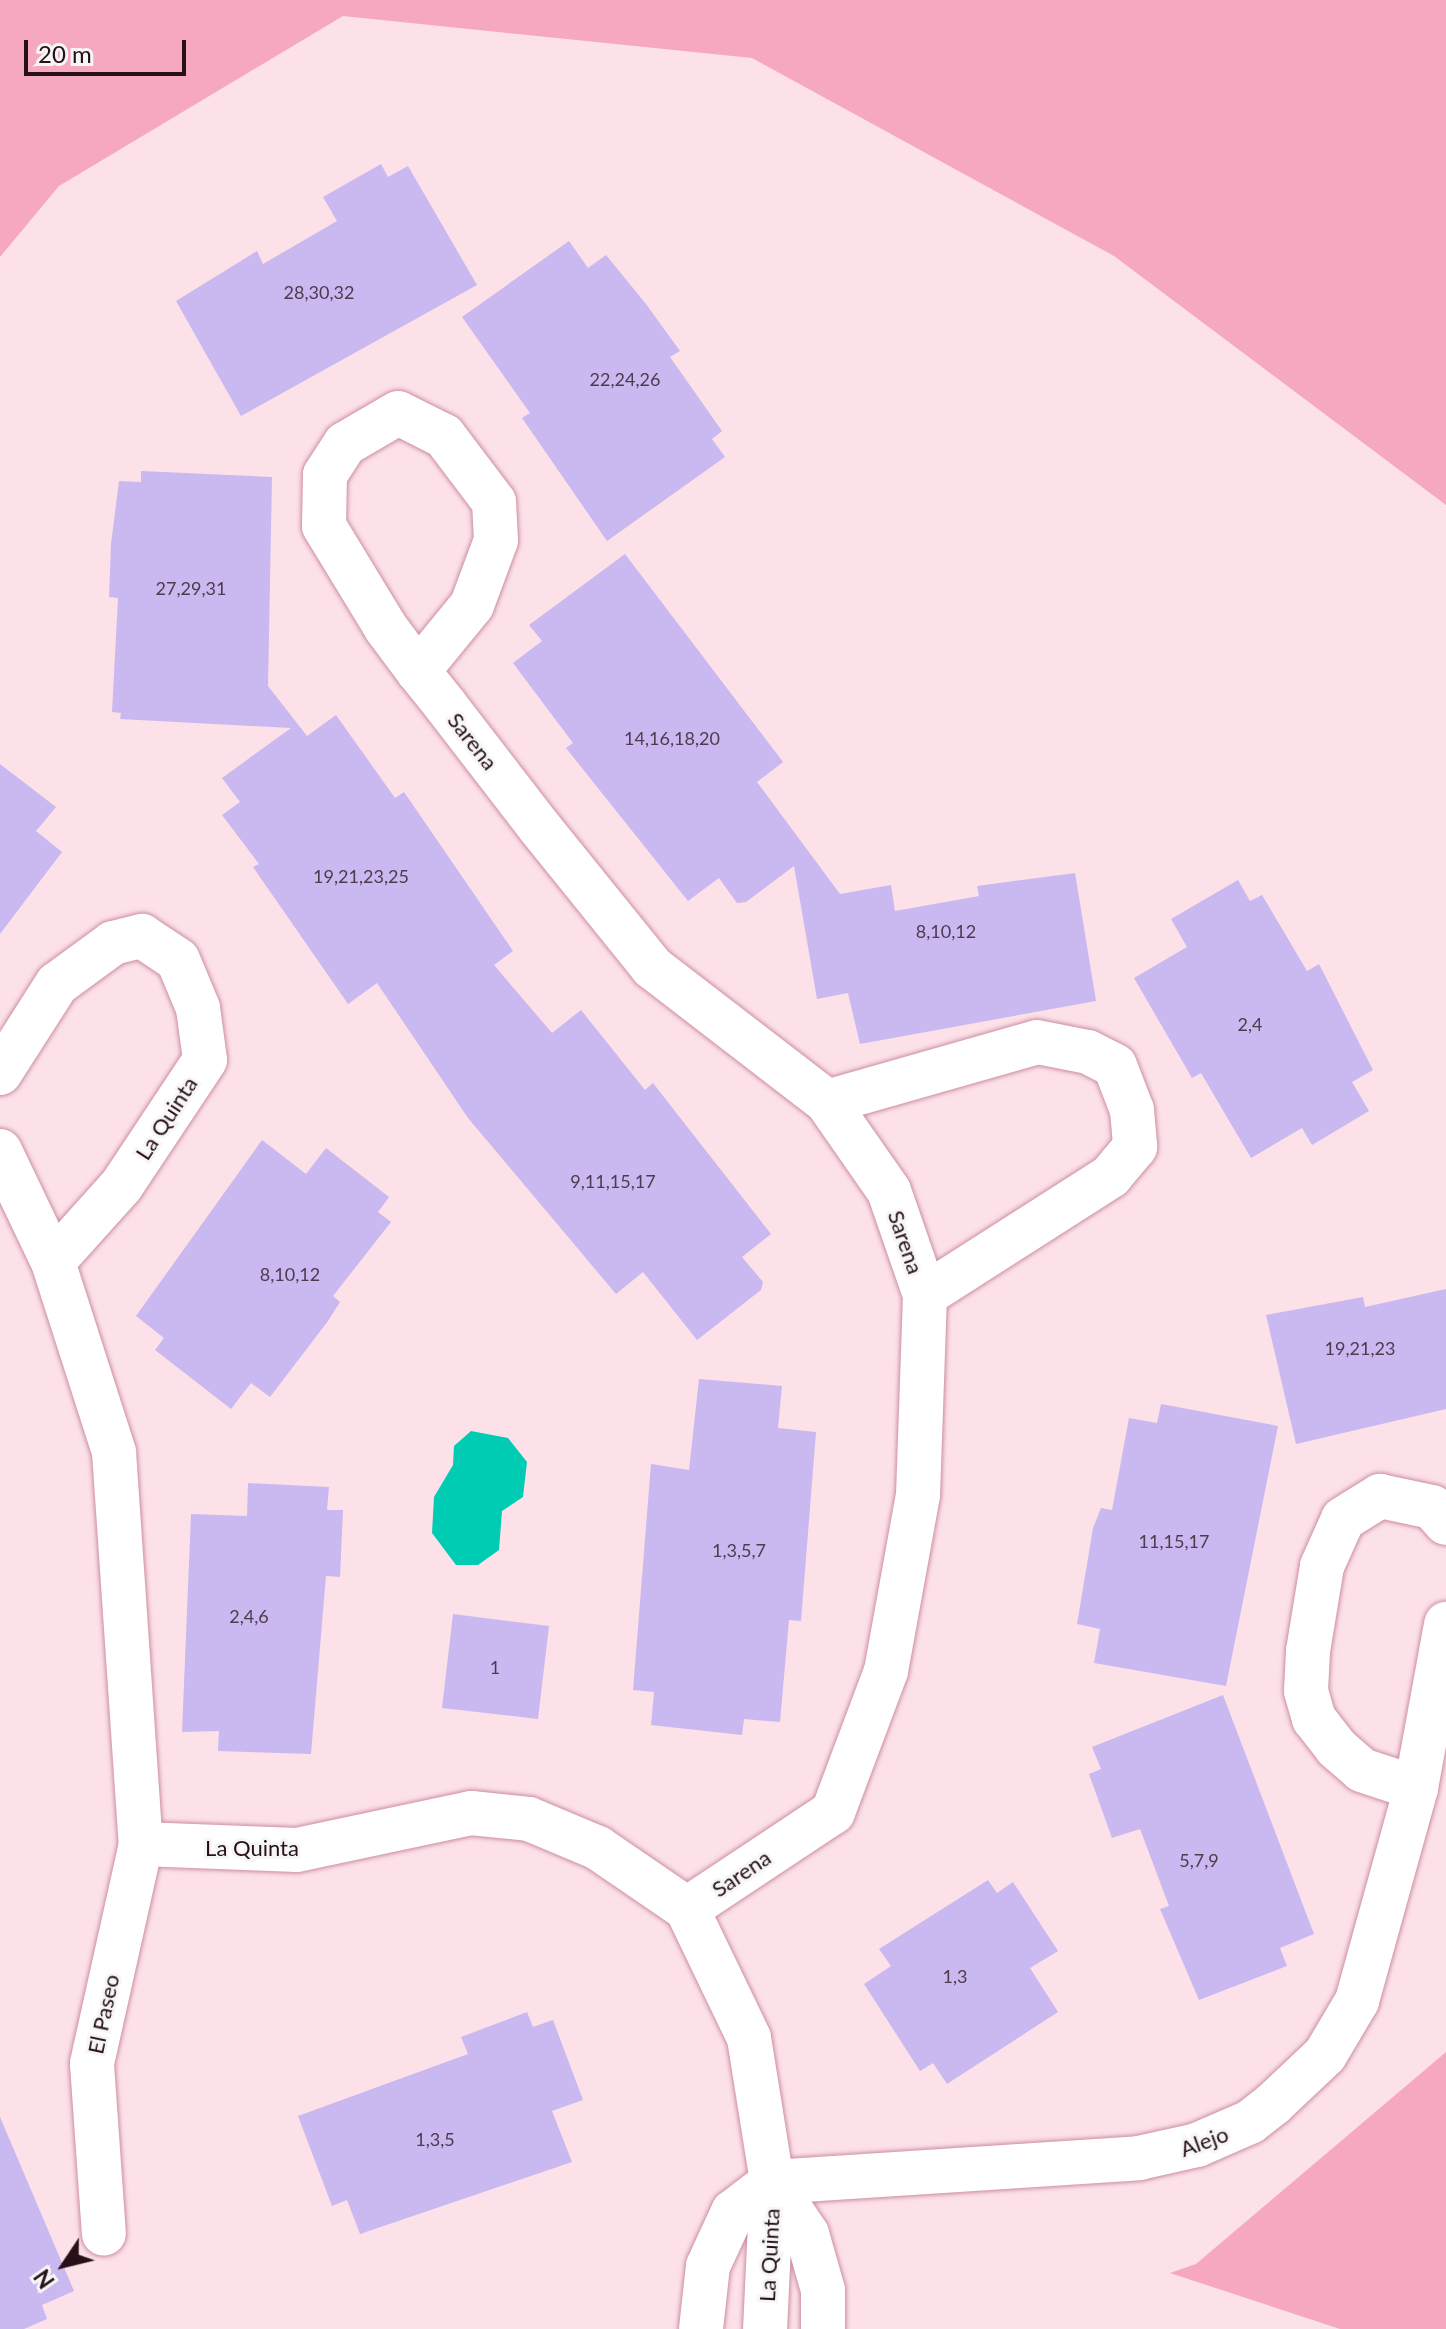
<!DOCTYPE html>
<style>
body{margin:0}
#map{position:relative;width:1446px;height:2329px;overflow:hidden;background:#fce1e8;font-family:Lato,sans-serif}
div>[style]{position:absolute}
.green>*{inset:0;background:#f6a8bf}
.water>*{inset:0;background:#00ccb4}
.building>*{inset:0;background:#cab8f0}
.roads{filter:drop-shadow(0 0 2px #cd8ea1) drop-shadow(0 0 2px #cd8ea1)}
.minor>*{height:44px;margin:-22px;padding:0 22px;transform-origin:22px;border-radius:22px;background:#fff}
span{translate:-50% -50%;white-space:nowrap;text-align:center;line-height:1.15;-webkit-text-stroke:6px #f6f6f6;paint-order:stroke}
.number-label{font-size:18px;color:#503a4d}
.number-label span{-webkit-text-stroke-width:0}
.street-label{font-size:22px;color:#271017}
.north{position:absolute;left:24px;top:2225px;width:80px;height:80px;-webkit-text-stroke:6px #f6f6f6;paint-order:stroke;rotate:235deg;font-size:22px;font-weight:700;line-height:32px;text-align:center;color:#271017}
.north::after{content:'';display:block;margin:auto;width:28px;height:36px;background:#271017;clip-path:polygon(50% 0,100% 100%,50% 72%,0 100%)}
.scale{position:absolute;left:24px;top:40px;width:162px;height:36px;box-sizing:border-box;border:4px solid #271017;border-top:0;padding-left:10px;font-size:24px;line-height:28px;white-space:nowrap;color:#271017;-webkit-text-stroke:6px #f6f6f6;paint-order:stroke}
</style>
<div id="map">
<div class="green">
<div style="clip-path:polygon(0 0,1446px 0,1446px 505px,1114px 256px,752px 58px,343px 16px,59px 186px,0 257px)"></div>
<div style="clip-path:polygon(1446px 2052px,1446px 2329px,1340px 2329px,1170px 2273px,1196px 2264px)"></div>
</div>
<div class="water">
<div style="clip-path:polygon(471px 1431px,508px 1438px,527px 1462px,523px 1497px,502px 1511px,499px 1550px,478px 1565px,456px 1565px,432px 1533px,434px 1497px,453px 1465px,454px 1446px)"></div>
</div>
<div class="building">
<div style="clip-path:polygon(381px 164px,388px 177px,408px 166px,477px 285px,241px 416px,176px 301px,257px 251px,263px 264px,337px 221px,323px 197px)"></div>
<div style="clip-path:polygon(569px 241px,588px 268px,606px 255px,646px 304px,680px 351px,670px 357px,722px 431px,712px 439px,725px 457px,607px 541px,522px 418px,530px 413px,462px 317px)"></div>
<div style="clip-path:polygon(141px 471px,272px 477px,268px 686px,307px 736px,336px 715px,395px 798px,404px 792px,513px 951px,494px 965px,552px 1033px,581px 1010px,645px 1090px,653px 1083px,771px 1234px,742px 1257px,763px 1282px,761px 1290px,697px 1340px,643px 1272px,616px 1294px,468px 1118px,377px 983px,348px 1004px,253px 867px,259px 864px,222px 815px,240px 802px,222px 778px,291px 728px,120px 719px,121px 713px,112px 712px,118px 598px,109px 597px,111px 544px,119px 481px,141px 482px)"></div>
<div style="clip-path:polygon(625px 554px,783px 762px,757px 782px,840px 894px,891px 885px,895px 911px,979px 896px,977px 886px,1075px 873px,1096px 1001px,860px 1044px,848px 993px,817px 999px,794px 866px,746px 902px,737px 903px,719px 878px,688px 901px,566px 748px,573px 743px,513px 663px,542px 641px,529px 625px)"></div>
<div style="clip-path:polygon(0 764px,56px 807px,36px 831px,62px 852px,0 934px)"></div>
<div style="clip-path:polygon(1238px 880px,1250px 901px,1262px 895px,1307px 971px,1319px 964px,1373px 1070px,1352px 1082px,1369px 1111px,1312px 1145px,1302px 1128px,1251px 1158px,1201px 1073px,1192px 1078px,1134px 978px,1187px 947px,1171px 919px)"></div>
<div style="clip-path:polygon(262px 1140px,306px 1174px,326px 1148px,389px 1197px,378px 1212px,391px 1222px,333px 1296px,340px 1302px,328px 1321px,270px 1397px,251px 1383px,231px 1409px,155px 1350px,164px 1338px,136px 1316px)"></div>
<div style="clip-path:polygon(1446px 1289px,1446px 1409px,1296px 1444px,1266px 1315px,1363px 1297px,1365px 1307px)"></div>
<div style="clip-path:polygon(699px 1379px,782px 1386px,778px 1428px,816px 1432px,801px 1621px,789px 1620px,780px 1722px,744px 1719px,742px 1735px,651px 1725px,654px 1692px,633px 1690px,651px 1464px,689px 1470px)"></div>
<div style="clip-path:polygon(1161px 1404px,1278px 1426px,1226px 1686px,1094px 1663px,1100px 1629px,1077px 1624px,1093px 1528px,1101px 1508px,1112px 1510px,1129px 1418px,1157px 1423px)"></div>
<div style="clip-path:polygon(248px 1483px,329px 1487px,327px 1510px,343px 1510px,340px 1577px,326px 1576px,311px 1754px,218px 1751px,219px 1731px,182px 1732px,191px 1514px,247px 1516px)"></div>
<div style="clip-path:polygon(453px 1614px,549px 1626px,538px 1719px,442px 1708px)"></div>
<div style="clip-path:polygon(1223px 1695px,1314px 1934px,1280px 1948px,1287px 1966px,1199px 2000px,1160px 1909px,1169px 1906px,1140px 1829px,1112px 1838px,1089px 1774px,1101px 1769px,1092px 1747px)"></div>
<div style="clip-path:polygon(988px 1880px,997px 1893px,1013px 1882px,1058px 1951px,1030px 1968px,1058px 2012px,947px 2084px,933px 2063px,920px 2071px,864px 1984px,891px 1966px,879px 1949px)"></div>
<div style="clip-path:polygon(527px 2012px,533px 2027px,553px 2020px,583px 2100px,552px 2111px,572px 2162px,360px 2234px,347px 2200px,332px 2206px,298px 2116px,468px 2054px,461px 2037px)"></div>
<div style="clip-path:polygon(0 2117px,74px 2291px,42px 2305px,47px 2319px,24px 2329px,0 2329px)"></div>
</div>
<div class="roads">
<div class="minor">
<div style="left:418px;top:671px;width:85px;rotate:-50.7deg"></div>
<div style="left:472px;top:605px;width:69px;rotate:-69.7deg"></div>
<div style="left:496px;top:540px;width:38px;rotate:-93deg"></div>
<div style="left:494px;top:502px;width:83px;rotate:-127.1deg"></div>
<div style="left:444px;top:436px;width:51px;rotate:-153.4deg"></div>
<div style="left:398px;top:413px;width:61px;rotate:149.7deg"></div>
<div style="left:345px;top:444px;width:37px;rotate:123deg"></div>
<div style="left:325px;top:475px;width:51px;rotate:91.1deg"></div>
<div style="left:324px;top:526px;width:119px;rotate:58.7deg"></div>
<div style="left:386px;top:628px;width:54px;rotate:53.3deg"></div>
<div style="left:418px;top:671px;width:45px;rotate:51.3deg"></div>
<div style="left:446px;top:706px;width:154px;rotate:52.4deg"></div>
<div style="left:540px;top:828px;width:179px;rotate:51.1deg"></div>
<div style="left:652px;top:967px;width:221px;rotate:37.6deg"></div>
<div style="left:827px;top:1102px;width:108px;rotate:55.1deg"></div>
<div style="left:889px;top:1191px;width:110px;rotate:70.9deg"></div>
<div style="left:925px;top:1295px;width:200px;rotate:92deg"></div>
<div style="left:918px;top:1495px;width:179px;rotate:100.3deg"></div>
<div style="left:886px;top:1671px;width:151px;rotate:110.6deg"></div>
<div style="left:833px;top:1812px;width:175px;rotate:146.4deg"></div>
<div style="left:0;top:1073px;width:106px;rotate:-57.4deg"></div>
<div style="left:57px;top:984px;width:69px;rotate:-36.2deg"></div>
<div style="left:113px;top:943px;width:30px;rotate:-14deg"></div>
<div style="left:142px;top:936px;width:43px;rotate:33.7deg"></div>
<div style="left:178px;top:960px;width:52px;rotate:67.4deg"></div>
<div style="left:198px;top:1008px;width:52px;rotate:82.3deg"></div>
<div style="left:205px;top:1060px;width:150px;rotate:123.6deg"></div>
<div style="left:122px;top:1185px;width:103px;rotate:131.9deg"></div>
<div style="left:827px;top:1102px;width:218px;rotate:-15.9deg"></div>
<div style="left:1037px;top:1042px;width:52px;rotate:11.1deg"></div>
<div style="left:1088px;top:1052px;width:30px;rotate:27deg"></div>
<div style="left:1115px;top:1066px;width:47px;rotate:68.9deg"></div>
<div style="left:1132px;top:1110px;width:37px;rotate:85deg"></div>
<div style="left:1135px;top:1147px;width:38px;rotate:130deg"></div>
<div style="left:1111px;top:1176px;width:221px;rotate:147.4deg"></div>
<div style="left:0;top:1151px;width:123px;rotate:64.5deg"></div>
<div style="left:53px;top:1262px;width:200px;rotate:72.2deg"></div>
<div style="left:114px;top:1452px;width:393px;rotate:86.1deg"></div>
<div style="left:141px;top:1844px;width:225px;rotate:102.6deg"></div>
<div style="left:92px;top:2064px;width:170px;rotate:86deg"></div>
<div style="left:1416px;top:1788px;width:57px;rotate:-161.6deg"></div>
<div style="left:1362px;top:1770px;width:35px;rotate:-139deg"></div>
<div style="left:1336px;top:1747px;width:36px;rotate:-128deg"></div>
<div style="left:1314px;top:1719px;width:29px;rotate:-106deg"></div>
<div style="left:1306px;top:1691px;width:40px;rotate:-87.1deg"></div>
<div style="left:1308px;top:1651px;width:86px;rotate:-80.6deg"></div>
<div style="left:1322px;top:1566px;width:51px;rotate:-65.9deg"></div>
<div style="left:1343px;top:1519px;width:44px;rotate:-31.9deg"></div>
<div style="left:1380px;top:1496px;width:53px;rotate:11.9deg"></div>
<div style="left:1432px;top:1507px;width:21px;rotate:49deg"></div>
<div style="left:141px;top:1844px;width:156px;rotate:2.2deg"></div>
<div style="left:297px;top:1850px;width:178px;rotate:-12deg"></div>
<div style="left:471px;top:1813px;width:58px;rotate:5.9deg"></div>
<div style="left:529px;top:1819px;width:75px;rotate:22.8deg"></div>
<div style="left:598px;top:1848px;width:108px;rotate:34.4deg"></div>
<div style="left:687px;top:1909px;width:143px;rotate:64.3deg"></div>
<div style="left:749px;top:2038px;width:146px;rotate:80.9deg"></div>
<div style="left:772px;top:2182px;width:147px;rotate:92.7deg"></div>
<div style="left:772px;top:2182px;width:368px;rotate:-3.7deg"></div>
<div style="left:1139px;top:2158px;width:59px;rotate:-12.6deg"></div>
<div style="left:1197px;top:2145px;width:58px;rotate:-23.5deg"></div>
<div style="left:1250px;top:2122px;width:29px;rotate:-38deg"></div>
<div style="left:1273px;top:2104px;width:71px;rotate:-43.3deg"></div>
<div style="left:1325px;top:2055px;width:63px;rotate:-59.3deg"></div>
<div style="left:1357px;top:2001px;width:221px;rotate:-74.5deg"></div>
<div style="left:1416px;top:1788px;width:167px;rotate:-79.6deg"></div>
<div style="left:772px;top:2182px;width:63px;rotate:56.1deg"></div>
<div style="left:807px;top:2234px;width:58px;rotate:74.1deg"></div>
<div style="left:823px;top:2290px;width:39px;rotate:90deg"></div>
<div style="left:701px;top:2329px;width:63px;rotate:-83.7deg"></div>
<div style="left:708px;top:2266px;width:60px;rotate:-65.2deg"></div>
<div style="left:733px;top:2212px;width:49px;rotate:-37.6deg"></div>
</div>
</div>
<div class="number-label">
<span style="left:319px;top:292px">28,30,32</span>
<span style="left:625px;top:379px">22,24,26</span>
<span style="left:191px;top:588px">27,29,31</span>
<span style="left:672px;top:738px">14,16,18,20</span>
<span style="left:361px;top:876px">19,21,23,25</span>
<span style="left:946px;top:931px">8,10,12</span>
<span style="left:1250px;top:1024px">2,4</span>
<span style="left:613px;top:1181px">9,11,15,17</span>
<span style="left:290px;top:1274px">8,10,12</span>
<span style="left:1360px;top:1348px">19,21,23</span>
<span style="left:1174px;top:1541px">11,15,17</span>
<span style="left:739px;top:1550px">1,3,5,7</span>
<span style="left:249px;top:1616px">2,4,6</span>
<span style="left:495px;top:1667px">1</span>
<span style="left:1199px;top:1860px">5,7,9</span>
<span style="left:955px;top:1976px">1,3</span>
<span style="left:435px;top:2139px">1,3,5</span>
</div>
<div class="street-label">
<span style="left:473px;top:741px;rotate:52deg">Sarena</span>
<span style="left:166px;top:1118px;rotate:-57deg">La Quinta</span>
<span style="left:906px;top:1242px;rotate:71deg">Sarena</span>
<span style="left:252px;top:1848px">La Quinta</span>
<span style="left:741px;top:1873px;rotate:-34deg">Sarena</span>
<span style="left:103px;top:2014px;rotate:-78deg">El Paseo</span>
<span style="left:1204px;top:2141px;rotate:-20deg">Alejo</span>
<span style="left:769px;top:2255px;rotate:-87deg">La Quinta</span>
</div>
<div class="north">N</div>
<div class="scale">20 m</div>
</div>
